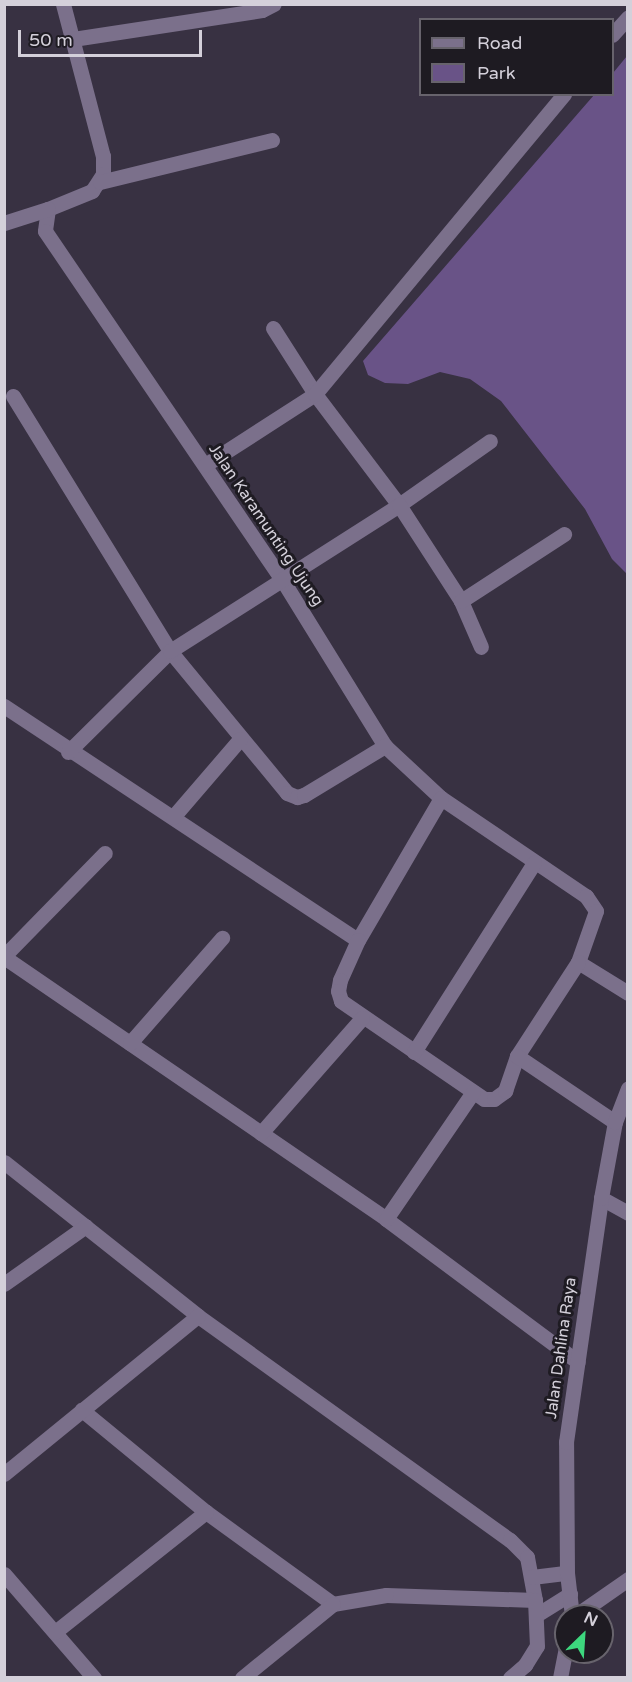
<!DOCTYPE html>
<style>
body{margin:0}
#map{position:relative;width:632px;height:1682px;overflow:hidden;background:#383142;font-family:"Varela Round",sans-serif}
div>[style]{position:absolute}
.green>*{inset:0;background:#695387}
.minor>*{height:15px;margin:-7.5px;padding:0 7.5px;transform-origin:7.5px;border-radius:7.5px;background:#7b708b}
span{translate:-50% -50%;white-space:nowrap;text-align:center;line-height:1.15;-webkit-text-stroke:6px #1e1b22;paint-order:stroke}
.street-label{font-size:16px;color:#d4d0da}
.frame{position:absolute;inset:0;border:6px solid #d4d0da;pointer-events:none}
.legend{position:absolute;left:419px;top:18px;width:195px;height:78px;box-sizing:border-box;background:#1e1b22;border:2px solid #67636c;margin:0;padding:8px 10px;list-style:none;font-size:18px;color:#d4d0da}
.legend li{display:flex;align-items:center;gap:12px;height:30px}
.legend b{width:30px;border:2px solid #67636c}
.north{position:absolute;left:554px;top:1604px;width:60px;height:60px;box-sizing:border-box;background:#1e1b22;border:2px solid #67636c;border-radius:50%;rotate:25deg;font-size:16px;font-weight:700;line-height:24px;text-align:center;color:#d4d0da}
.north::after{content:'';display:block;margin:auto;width:21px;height:27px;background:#3dd77e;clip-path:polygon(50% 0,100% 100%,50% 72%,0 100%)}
.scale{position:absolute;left:18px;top:30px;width:184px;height:27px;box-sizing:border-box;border:3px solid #d4d0da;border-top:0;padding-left:8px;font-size:18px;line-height:21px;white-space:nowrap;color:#d4d0da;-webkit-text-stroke:4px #1e1b22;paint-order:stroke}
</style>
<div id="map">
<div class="green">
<div style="clip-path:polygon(627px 56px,627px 574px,612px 559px,585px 509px,501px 401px,470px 379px,440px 372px,408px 384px,385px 383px,368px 375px,363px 361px,594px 95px,612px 94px,613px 73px)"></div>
</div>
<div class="minor">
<div style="left:63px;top:4px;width:157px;rotate:75.3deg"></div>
<div style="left:103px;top:156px;width:18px;rotate:90deg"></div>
<div style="left:103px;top:174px;width:20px;rotate:123deg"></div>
<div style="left:92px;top:191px;width:48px;rotate:157.8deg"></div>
<div style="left:48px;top:209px;width:22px;rotate:98deg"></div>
<div style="left:45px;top:231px;width:423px;rotate:55.8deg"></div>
<div style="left:283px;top:581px;width:194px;rotate:58.3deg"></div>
<div style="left:385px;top:746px;width:76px;rotate:42.9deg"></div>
<div style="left:441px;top:798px;width:175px;rotate:34.1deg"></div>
<div style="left:586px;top:896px;width:18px;rotate:56deg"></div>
<div style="left:596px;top:911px;width:54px;rotate:109.4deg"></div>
<div style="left:578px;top:962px;width:59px;rotate:31.8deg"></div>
<div style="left:612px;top:35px;width:24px;rotate:-48deg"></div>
<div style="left:73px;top:39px;width:191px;rotate:-8.7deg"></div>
<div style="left:262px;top:10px;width:13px;rotate:-27deg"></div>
<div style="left:100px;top:182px;width:177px;rotate:-13.7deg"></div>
<div style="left:4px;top:223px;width:46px;rotate:-17.7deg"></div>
<div style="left:273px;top:328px;width:78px;rotate:57.5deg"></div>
<div style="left:315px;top:394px;width:139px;rotate:52.9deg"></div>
<div style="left:399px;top:505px;width:111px;rotate:-35.1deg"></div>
<div style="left:13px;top:396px;width:299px;rotate:58.4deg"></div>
<div style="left:170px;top:651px;width:184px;rotate:50.5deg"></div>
<div style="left:287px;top:793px;width:11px;rotate:22deg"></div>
<div style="left:297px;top:797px;width:7px;rotate:-16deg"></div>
<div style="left:304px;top:795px;width:95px;rotate:-31.2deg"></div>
<div style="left:205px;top:465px;width:131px;rotate:-32.8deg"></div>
<div style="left:315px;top:394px;width:390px;rotate:-50.3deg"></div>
<div style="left:461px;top:601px;width:50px;rotate:66.5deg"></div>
<div style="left:4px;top:706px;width:424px;rotate:33.5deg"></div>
<div style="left:68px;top:752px;width:144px;rotate:-44.7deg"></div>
<div style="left:170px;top:651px;width:272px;rotate:-32.5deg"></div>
<div style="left:399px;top:505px;width:114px;rotate:57.1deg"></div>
<div style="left:461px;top:601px;width:123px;rotate:-33deg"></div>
<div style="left:441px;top:798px;width:164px;rotate:120.3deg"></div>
<div style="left:358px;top:940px;width:44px;rotate:114.2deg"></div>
<div style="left:340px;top:980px;width:11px;rotate:100deg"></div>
<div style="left:338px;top:991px;width:10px;rotate:73deg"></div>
<div style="left:341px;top:1001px;width:173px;rotate:34.4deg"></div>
<div style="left:484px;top:1099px;width:10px"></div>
<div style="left:494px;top:1099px;width:14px;rotate:-36deg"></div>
<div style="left:505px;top:1091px;width:37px;rotate:-71deg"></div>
<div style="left:517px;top:1056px;width:112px;rotate:-57deg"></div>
<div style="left:173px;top:817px;width:103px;rotate:-49.3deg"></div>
<div style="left:4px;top:956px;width:144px;rotate:-45.6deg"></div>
<div style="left:4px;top:957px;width:463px;rotate:34.4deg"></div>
<div style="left:386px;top:1219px;width:239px;rotate:36.7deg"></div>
<div style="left:130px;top:1043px;width:140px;rotate:-48.8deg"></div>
<div style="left:414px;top:1052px;width:224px;rotate:-57.6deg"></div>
<div style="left:517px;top:1056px;width:118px;rotate:34deg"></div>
<div style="left:261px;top:1133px;width:153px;rotate:-48.7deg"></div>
<div style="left:4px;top:1162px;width:248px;rotate:38.4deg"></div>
<div style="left:198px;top:1316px;width:384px;rotate:35.7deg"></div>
<div style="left:510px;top:1540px;width:24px;rotate:45deg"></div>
<div style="left:527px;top:1557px;width:44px;rotate:79.5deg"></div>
<div style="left:535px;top:1600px;width:149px;rotate:-178.1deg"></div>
<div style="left:386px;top:1595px;width:54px;rotate:170.4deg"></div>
<div style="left:333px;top:1604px;width:157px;rotate:-144.1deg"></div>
<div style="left:206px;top:1512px;width:161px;rotate:-140.6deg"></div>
<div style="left:601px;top:1198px;width:31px;rotate:29deg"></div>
<div style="left:386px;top:1219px;width:154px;rotate:-55.6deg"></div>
<div style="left:4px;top:1284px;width:100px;rotate:-35.3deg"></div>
<div style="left:4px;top:1474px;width:250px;rotate:-39.2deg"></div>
<div style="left:4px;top:1574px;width:138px;rotate:49.1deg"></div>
<div style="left:532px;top:1577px;width:35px;rotate:-7deg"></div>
<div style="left:538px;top:1614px;width:38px;rotate:-32deg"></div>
<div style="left:572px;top:1616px;width:43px;rotate:-96.6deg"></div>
<div style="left:567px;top:1573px;width:131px;rotate:-90.4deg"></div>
<div style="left:566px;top:1442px;width:246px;rotate:-81.8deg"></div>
<div style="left:601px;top:1198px;width:77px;rotate:-79.6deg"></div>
<div style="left:615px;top:1122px;width:36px;rotate:-69deg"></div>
<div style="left:575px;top:1616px;width:65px;rotate:-34.9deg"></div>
<div style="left:55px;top:1632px;width:193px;rotate:-38.5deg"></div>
<div style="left:242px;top:1678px;width:117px;rotate:-39.1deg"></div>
<div style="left:510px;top:1678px;width:20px;rotate:-41deg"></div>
<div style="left:525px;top:1665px;width:22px;rotate:-58deg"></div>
<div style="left:537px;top:1646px;width:46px;rotate:-92.5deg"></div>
<div style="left:560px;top:1678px;width:31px;rotate:-79deg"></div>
</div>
<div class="street-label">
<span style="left:266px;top:525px;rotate:56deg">Jalan Karamunting Ujung</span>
<span style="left:561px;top:1348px;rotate:-82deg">Jalan Dahlina Raya</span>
</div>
<div class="frame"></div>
<ul class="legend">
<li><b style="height:8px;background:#7b708b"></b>Road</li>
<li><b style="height:16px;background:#695387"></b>Park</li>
</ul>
<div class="north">N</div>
<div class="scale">50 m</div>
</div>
